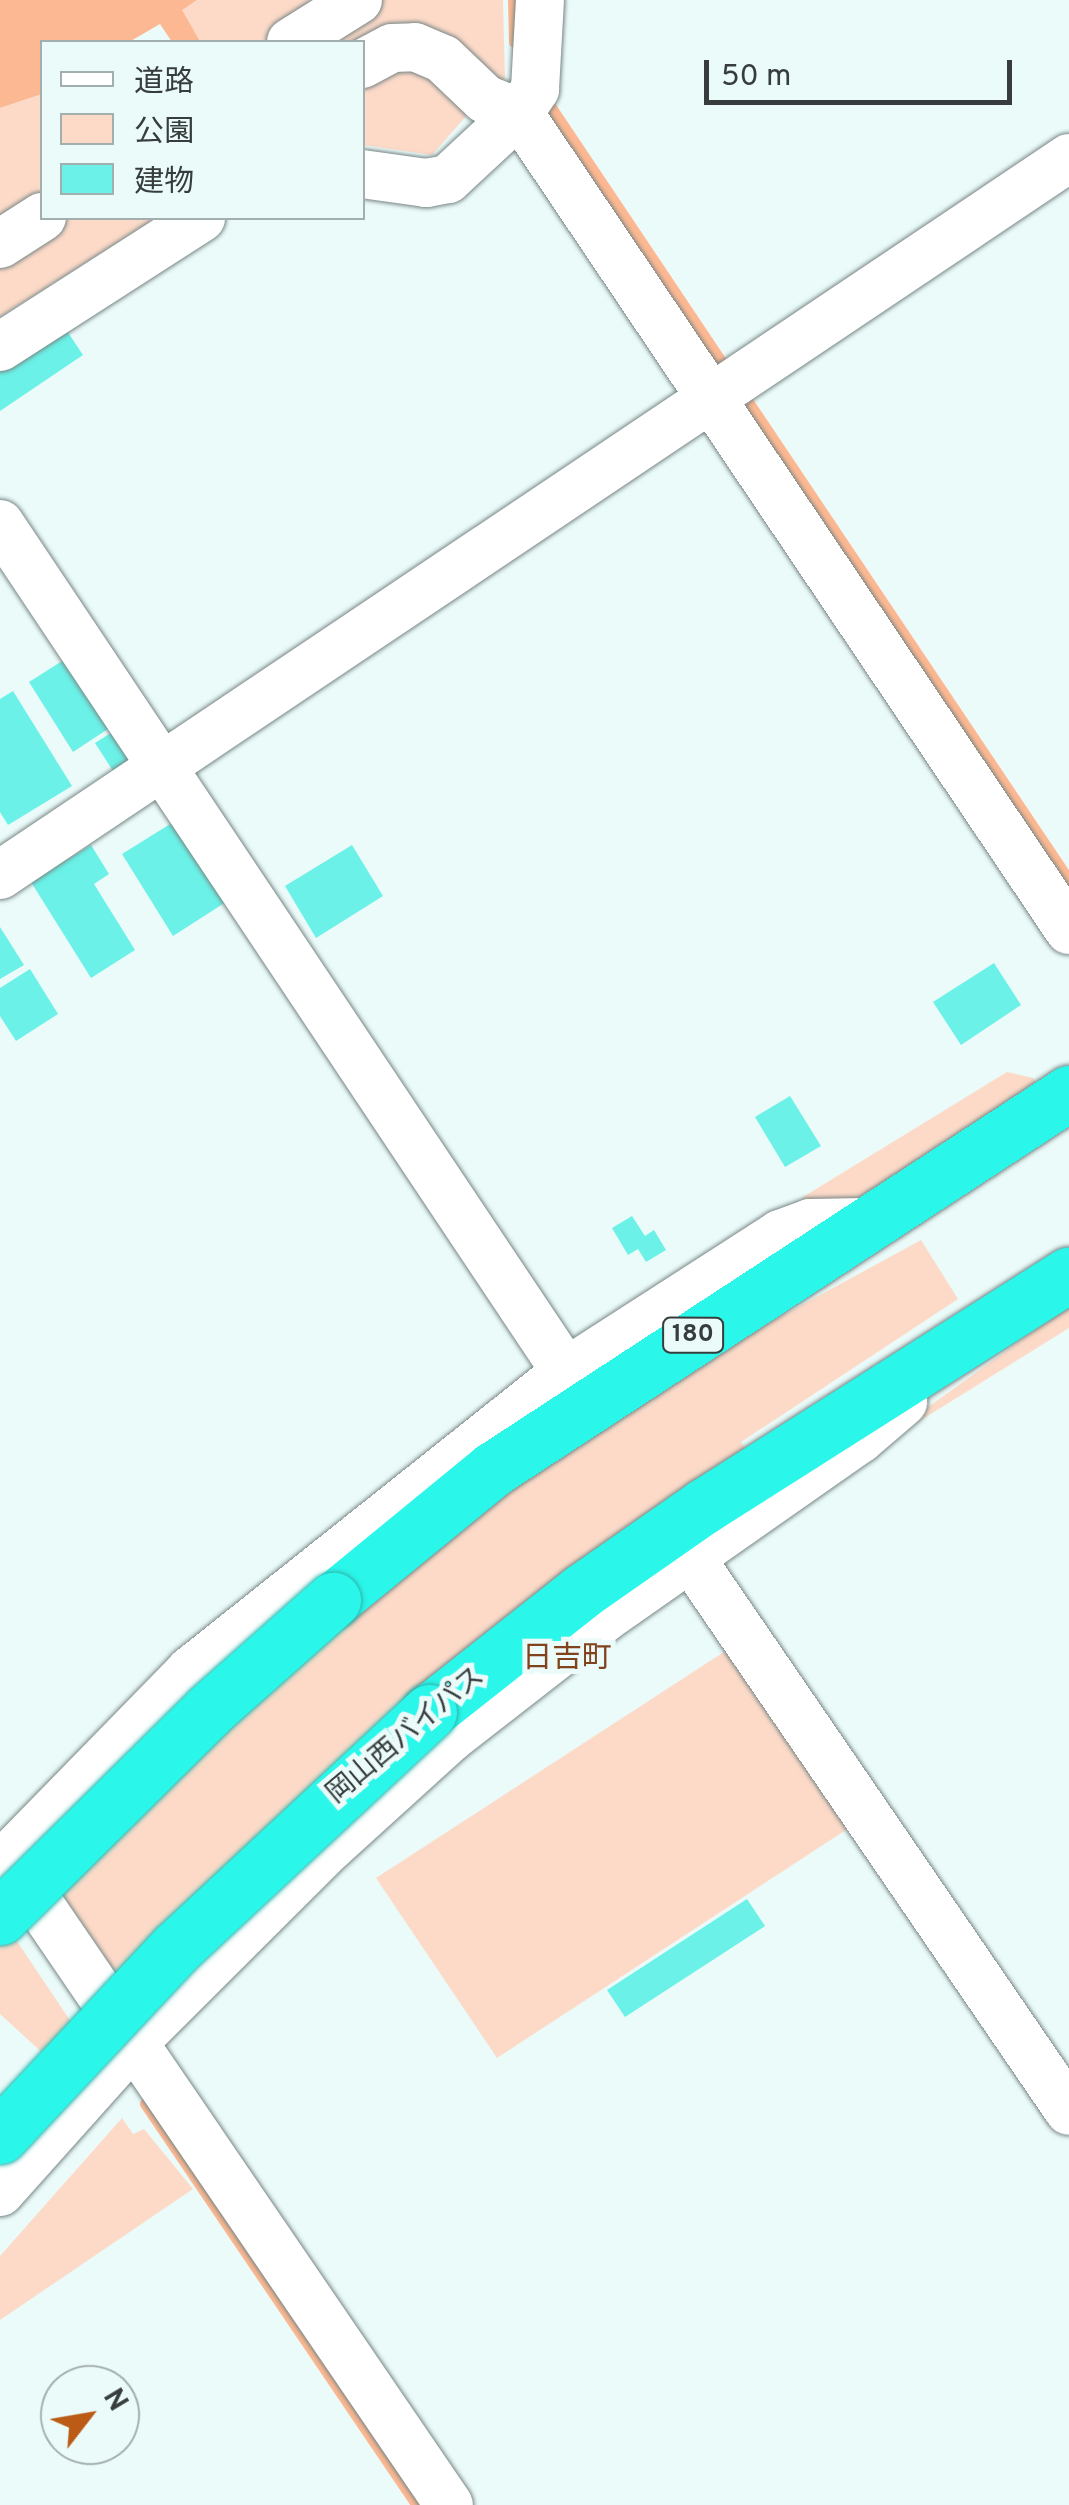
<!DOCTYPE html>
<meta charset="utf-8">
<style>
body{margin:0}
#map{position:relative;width:1069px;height:2505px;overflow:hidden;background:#ebfbfa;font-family:Overpass,"Noto Sans JP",sans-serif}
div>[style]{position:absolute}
.green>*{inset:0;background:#fddac8}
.water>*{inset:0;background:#fcb892}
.stream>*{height:12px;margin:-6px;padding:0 6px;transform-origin:6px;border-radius:6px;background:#fcb892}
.building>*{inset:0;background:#6bf1e7}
.roads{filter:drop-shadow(0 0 2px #788685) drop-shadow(0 0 2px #788685)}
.minor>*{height:48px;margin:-24px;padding:0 24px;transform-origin:24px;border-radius:24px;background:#fff}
.highway>*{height:55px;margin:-27.5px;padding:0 27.5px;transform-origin:27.5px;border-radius:27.5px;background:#2af6ea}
.bridges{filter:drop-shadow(0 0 2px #2fb5ad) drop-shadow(0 0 2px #2fb5ad)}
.highway-bridge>*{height:55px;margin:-27.5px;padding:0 27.5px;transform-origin:27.5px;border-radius:27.5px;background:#2af6ea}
span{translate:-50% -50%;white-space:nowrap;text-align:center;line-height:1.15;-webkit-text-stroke:10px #ebfbfa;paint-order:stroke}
.shield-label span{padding:2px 8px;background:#ebfbfa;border:2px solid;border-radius:8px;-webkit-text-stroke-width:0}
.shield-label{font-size:25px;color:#373d3d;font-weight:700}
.street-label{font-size:28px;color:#373d3d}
.neighbourhood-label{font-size:30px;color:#81431c}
.legend{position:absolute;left:40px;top:40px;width:325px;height:180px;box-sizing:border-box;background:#ebfbfa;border:2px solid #a3afae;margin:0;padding:12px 18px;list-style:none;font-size:30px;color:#373d3d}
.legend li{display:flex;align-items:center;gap:20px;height:50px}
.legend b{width:50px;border:2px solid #a3afae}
.north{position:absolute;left:40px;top:2365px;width:100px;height:100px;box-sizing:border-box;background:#ebfbfa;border:2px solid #a3afae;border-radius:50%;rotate:59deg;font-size:28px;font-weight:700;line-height:40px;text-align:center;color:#373d3d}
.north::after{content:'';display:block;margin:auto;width:35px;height:45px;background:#bb5b16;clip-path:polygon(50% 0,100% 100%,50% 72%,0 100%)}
.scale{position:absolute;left:704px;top:60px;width:308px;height:45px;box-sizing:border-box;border:5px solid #373d3d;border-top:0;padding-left:12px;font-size:30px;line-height:35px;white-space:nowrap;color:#373d3d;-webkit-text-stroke:8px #ebfbfa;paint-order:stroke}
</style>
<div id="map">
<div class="green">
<div style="clip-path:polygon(197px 0,339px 0,270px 42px,201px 42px,181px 10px)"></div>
<div style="clip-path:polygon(376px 0,503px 0,505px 78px,491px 91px,362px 42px,309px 42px)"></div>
<div style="clip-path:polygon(415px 58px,475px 106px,432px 155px,363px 145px,363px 78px)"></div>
<div style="clip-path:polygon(42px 94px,42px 207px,0 233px,0 108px)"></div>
<div style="clip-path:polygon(56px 218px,156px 218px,0 317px,0 253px)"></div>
<div style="clip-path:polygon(1007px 1072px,1033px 1078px,1040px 1089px,867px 1199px,802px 1207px,803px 1197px)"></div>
<div style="clip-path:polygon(921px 1240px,958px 1299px,741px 1442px,746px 1450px,141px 2010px,35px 1854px,527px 1478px,732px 1343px)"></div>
<div style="clip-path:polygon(1069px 1306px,1069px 1328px,865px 1455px,864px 1453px)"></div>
<div style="clip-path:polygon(730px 1648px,852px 1826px,497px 2058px,376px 1878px)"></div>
<div style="clip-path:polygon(0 1916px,94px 2056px,71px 2079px,0 2014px)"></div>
<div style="clip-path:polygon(122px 2118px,133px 2134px,144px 2129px,193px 2189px,0 2320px,0 2256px)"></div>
</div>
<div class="water">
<div style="clip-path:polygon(0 0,197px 0,182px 10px,200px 41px,172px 42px,160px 24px,129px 42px,42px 42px,42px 94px,0 108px)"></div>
</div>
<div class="stream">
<div style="left:514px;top:0;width:42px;rotate:88.6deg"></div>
<div style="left:545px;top:99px;width:327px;rotate:56.2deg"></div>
<div style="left:745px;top:398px;width:582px;rotate:56.15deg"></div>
<div style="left:146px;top:2104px;width:485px;rotate:55.9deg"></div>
</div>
<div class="building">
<div style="clip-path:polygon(63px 325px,83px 355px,0 411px,0 368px)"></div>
<div style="clip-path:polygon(67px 658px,111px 727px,73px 752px,29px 682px)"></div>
<div style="clip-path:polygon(13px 691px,72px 786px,8px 825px,0 812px,0 699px)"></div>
<div style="clip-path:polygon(114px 731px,134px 763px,115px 774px,95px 743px)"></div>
<div style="clip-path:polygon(175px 821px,226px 902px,173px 936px,122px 854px)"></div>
<div style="clip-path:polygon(91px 845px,109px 874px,94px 884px,135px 950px,91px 978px,31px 882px)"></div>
<div style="clip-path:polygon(352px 845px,383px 896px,316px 938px,285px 886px)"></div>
<div style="clip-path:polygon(0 927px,24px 965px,0 979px)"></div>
<div style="clip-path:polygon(994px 963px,1021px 1005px,961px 1045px,933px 1002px)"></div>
<div style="clip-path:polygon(30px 969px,58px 1014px,16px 1041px,0 1016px,0 988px)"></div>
<div style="clip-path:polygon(790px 1096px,821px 1146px,785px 1167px,755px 1117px)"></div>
<div style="clip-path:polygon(632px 1216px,645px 1236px,654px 1230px,666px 1250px,646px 1262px,638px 1249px,628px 1255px,612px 1228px)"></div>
<div style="clip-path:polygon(747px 1899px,765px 1926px,625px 2017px,607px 1990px)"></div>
</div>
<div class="roads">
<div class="minor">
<div style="left:291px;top:42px;width:79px;rotate:-32.1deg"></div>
<div style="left:362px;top:64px;width:34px;rotate:-28deg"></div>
<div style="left:392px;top:48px;width:23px;rotate:-2deg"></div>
<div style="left:415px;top:47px;width:30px;rotate:23deg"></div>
<div style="left:443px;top:59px;width:58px;rotate:43.6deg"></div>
<div style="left:485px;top:99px;width:37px;rotate:22deg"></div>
<div style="left:519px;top:113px;width:985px;rotate:56.05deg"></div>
<div style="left:362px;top:174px;width:65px;rotate:8deg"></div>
<div style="left:426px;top:183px;width:22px;rotate:-10deg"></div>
<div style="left:448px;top:179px;width:97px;rotate:-42.9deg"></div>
<div style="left:519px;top:113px;width:29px;rotate:-56deg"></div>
<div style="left:535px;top:89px;width:89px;rotate:-86.8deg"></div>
<div style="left:0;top:244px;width:50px;rotate:-32.7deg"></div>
<div style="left:0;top:347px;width:239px;rotate:-32.7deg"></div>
<div style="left:0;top:524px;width:1020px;rotate:56.28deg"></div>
<div style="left:0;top:875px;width:1287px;rotate:-33.85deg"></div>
<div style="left:690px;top:1557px;width:671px;rotate:55.62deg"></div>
<div style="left:7px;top:1857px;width:784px;rotate:55.7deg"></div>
<div style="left:0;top:1866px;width:272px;rotate:-45.7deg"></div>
<div style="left:190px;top:1671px;width:480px;rotate:-38.5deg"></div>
<div style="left:566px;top:1372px;width:255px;rotate:-32.8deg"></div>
<div style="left:780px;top:1234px;width:32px;rotate:-20deg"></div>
<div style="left:810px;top:1223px;width:54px;rotate:-1.1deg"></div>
<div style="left:0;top:2192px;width:201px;rotate:-48.2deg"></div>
<div style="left:134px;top:2042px;width:276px;rotate:-44.9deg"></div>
<div style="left:330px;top:1847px;width:162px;rotate:-42.2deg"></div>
<div style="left:450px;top:1738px;width:195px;rotate:-37.9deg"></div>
<div style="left:604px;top:1618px;width:312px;rotate:-35deg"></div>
<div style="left:860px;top:1439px;width:57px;rotate:-40.7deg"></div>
</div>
<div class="highway">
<div style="left:333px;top:1600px;width:207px;rotate:-39.3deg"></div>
<div style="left:493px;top:1469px;width:688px;rotate:-33.14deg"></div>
<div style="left:429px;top:1712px;width:195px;rotate:-38.3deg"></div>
<div style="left:582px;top:1591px;width:149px;rotate:-34.9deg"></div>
<div style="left:704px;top:1506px;width:432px;rotate:-32.4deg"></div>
</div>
</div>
<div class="bridges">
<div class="highway-bridge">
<div style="left:0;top:1917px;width:294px;rotate:-44.7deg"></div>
<div style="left:209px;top:1710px;width:166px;rotate:-41.6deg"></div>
<div style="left:0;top:2136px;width:258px;rotate:-46.9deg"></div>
<div style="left:176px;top:1948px;width:346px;rotate:-43deg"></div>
</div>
</div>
<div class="shield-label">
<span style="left:693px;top:1335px">180</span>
</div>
<div class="street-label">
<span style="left:406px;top:1736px;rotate:-40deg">岡山西バイパス</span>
</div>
<div class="neighbourhood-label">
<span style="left:567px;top:1660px">日吉町</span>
</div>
<ul class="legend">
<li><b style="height:12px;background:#fff"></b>道路</li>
<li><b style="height:28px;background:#fddac8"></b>公園</li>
<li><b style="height:28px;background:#6bf1e7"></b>建物</li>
</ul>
<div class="north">N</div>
<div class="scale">50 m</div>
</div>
